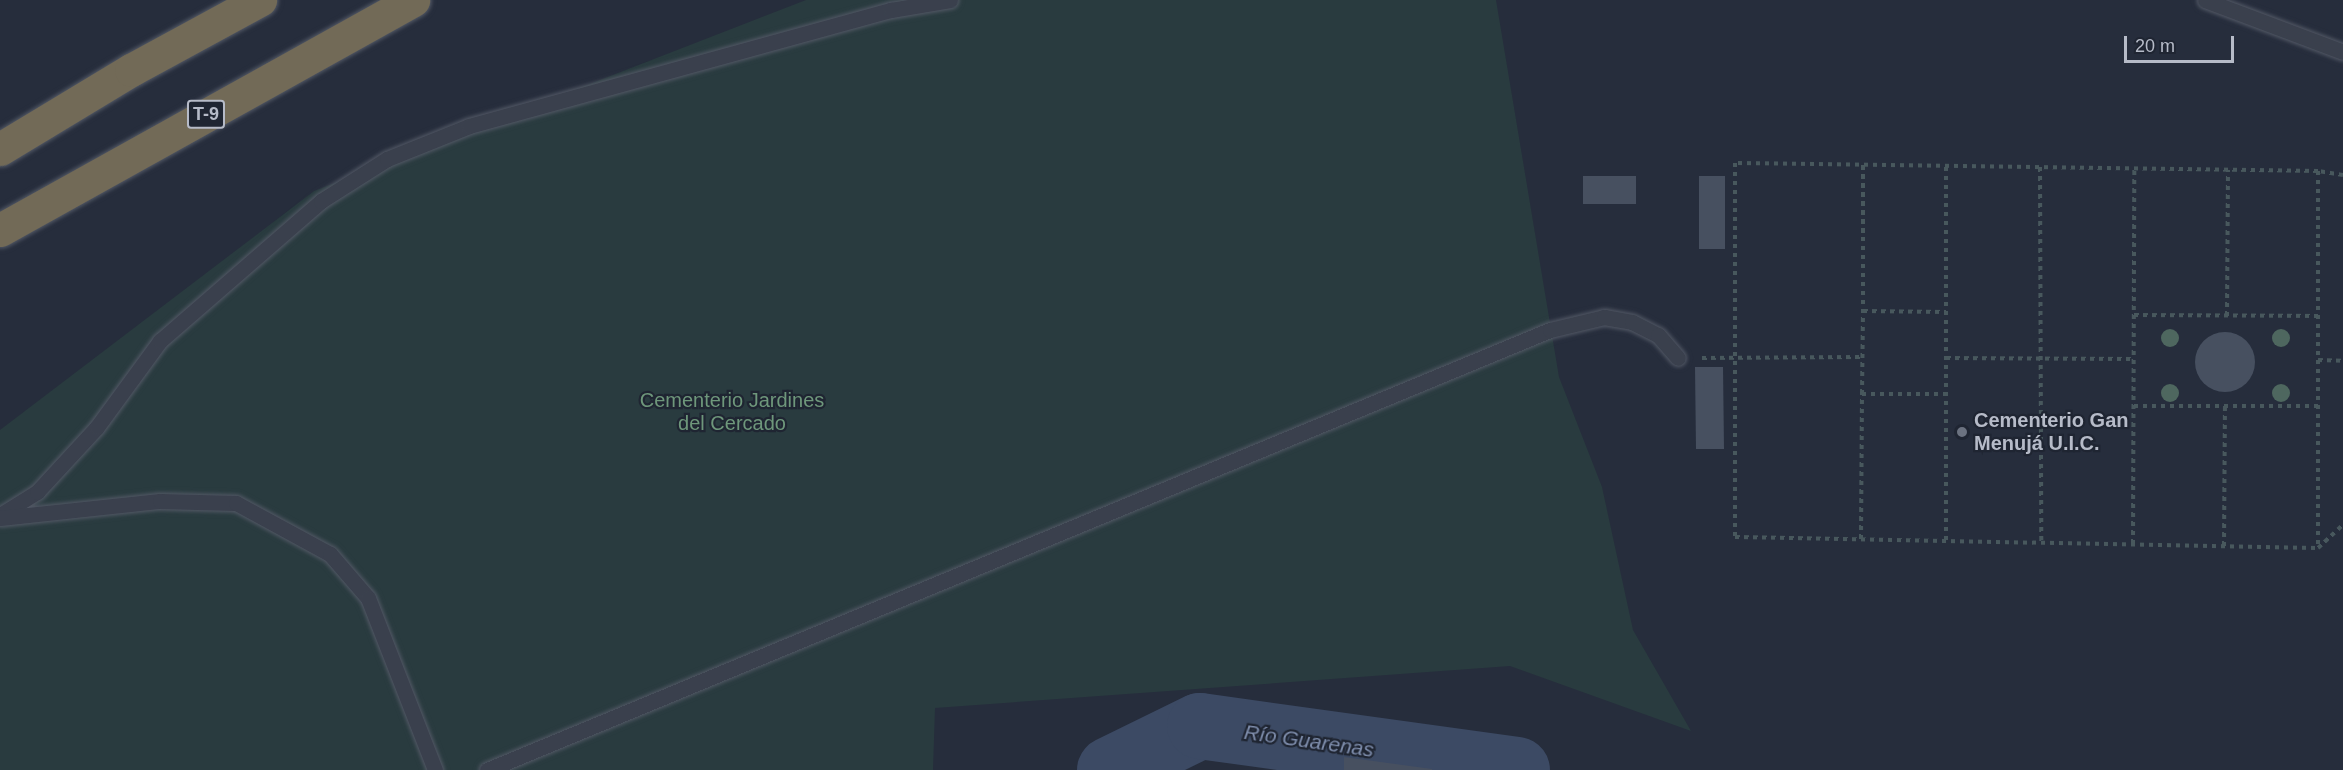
<!DOCTYPE html>
<meta charset="utf-8">
<style>
body{margin:0}
#map{position:relative;width:2343px;height:770px;overflow:hidden;background:#262d3c;font-family:Arial,sans-serif}
div>[style]{position:absolute}
.green>*{inset:0;background:#293b3f}
.river>*{height:66px;margin:-33px;padding:0 33px;transform-origin:33px;border-radius:33px;background:#3c4a64}
.building>*{inset:0;background:#475060}
.round{border-radius:50%}
.path>*{height:4px;margin-top:-2px;transform-origin:0;background:repeating-linear-gradient(90deg,#48585d 0 4.5px,transparent 0 9px)}
.roads{filter:drop-shadow(0 0 2px #525865) drop-shadow(0 0 2px #525865)}
.service>*{height:15px;margin:-7.5px;padding:0 7.5px;transform-origin:7.5px;border-radius:7.5px;background:#3a404d}
.motorway>*{height:33px;margin:-16.5px;padding:0 16.5px;transform-origin:16.5px;border-radius:16.5px;background:#726a57}
.trees>*{width:18px;height:18px;margin:-9px;border-radius:50%;background:#4e675f}
.dots>*{width:16px;height:16px;translate:-50% -50%;box-sizing:border-box;border:3px solid #1f2532;border-radius:50%}
span{translate:-50% -50%;white-space:nowrap;text-align:center;line-height:1.15;-webkit-text-stroke:4.5px #1f2532;paint-order:stroke}
.shield-label span{padding:2px 4px;background:#1f2532;border:2px solid;border-radius:4px;-webkit-text-stroke-width:0}
.shield-label{font-size:18px;color:#b6bbc8;font-weight:700}
.park-label{font-size:20px;color:#6e977b}
.poi-label{font-size:20px;color:#b6bbc8;font-weight:700}
.left{translate:0 -50%;text-align:left}
.water-label{font-size:21px;color:#7f8ead;font-style:italic}
.scale{position:absolute;left:2124px;top:36px;width:110px;height:27px;box-sizing:border-box;border:3px solid #b6bbc8;border-top:0;padding-left:8px;font-size:18px;line-height:21px;white-space:nowrap;color:#b6bbc8;-webkit-text-stroke:4px #1f2532;paint-order:stroke}
</style>
<div id="map">
<div class="green">
<div style="clip-path:polygon(806px 0,1496px 0,1559px 377px,1602px 487px,1633px 630px,1691px 731px,1510px 666px,935px 708px,933px 770px,0 770px,0 430px,314px 191px)"></div>
</div>
<div class="river">
<div style="left:1110px;top:770px;width:100px;rotate:-26.1deg"></div>
<div style="left:1200px;top:726px;width:320px;rotate:7.9deg"></div>
</div>
<div class="building">
<div style="clip-path:polygon(1583px 176px,1636px 176px,1636px 204px,1583px 204px)"></div>
<div style="clip-path:polygon(1699px 176px,1725px 176px,1725px 249px,1699px 249px)"></div>
<div class="round" style="left:2195px;top:332px;width:60px;height:60px"></div>
<div style="clip-path:polygon(1695px 367px,1723px 367px,1724px 449px,1696px 449px)"></div>
<div style="clip-path:polygon(1344px 757px,1432px 769px,1432px 770px,1344px 770px)"></div>
</div>
<div class="path">
<div style="left:1863px;top:165px;width:146px;rotate:90deg"></div>
<div style="left:1863px;top:311px;width:83px;rotate:0.7deg"></div>
<div style="left:1946px;top:167px;width:373px;rotate:90deg"></div>
<div style="left:2040px;top:167px;width:375px;rotate:89.8deg"></div>
<div style="left:2318px;top:171px;width:376px;rotate:90deg"></div>
<div style="left:2343px;top:175px;width:25px;rotate:-171deg"></div>
<div style="left:2318px;top:171px;width:583px;rotate:-179.21deg"></div>
<div style="left:1735px;top:163px;width:374px;rotate:90deg"></div>
<div style="left:1735px;top:537px;width:583px;rotate:1.08deg"></div>
<div style="left:2318px;top:548px;width:34px;rotate:-43deg"></div>
<div style="left:2134px;top:315px;width:184px;rotate:0.3deg"></div>
<div style="left:2227px;top:316px;width:146px;rotate:-89.6deg"></div>
<div style="left:1702px;top:358px;width:160px;rotate:-0.4deg"></div>
<div style="left:1946px;top:358px;width:188px;rotate:0.3deg"></div>
<div style="left:2318px;top:360px;width:25px;rotate:2deg"></div>
<div style="left:1862px;top:394px;width:83px;rotate:-89.3deg"></div>
<div style="left:2134px;top:406px;width:184px"></div>
<div style="left:1861px;top:539px;width:145px;rotate:-89.6deg"></div>
<div style="left:1862px;top:394px;width:84px"></div>
<div style="left:2133px;top:544px;width:376px;rotate:-89.8deg"></div>
<div style="left:2224px;top:546px;width:140px;rotate:-89.6deg"></div>
</div>
<div class="roads">
<div class="service">
<div style="left:2205px;top:0;width:147px;rotate:20.6deg"></div>
<div style="left:0;top:515px;width:44px;rotate:-31.9deg"></div>
<div style="left:37px;top:492px;width:88px;rotate:-47.3deg"></div>
<div style="left:97px;top:427px;width:107px;rotate:-53.8deg"></div>
<div style="left:160px;top:341px;width:213px;rotate:-41deg"></div>
<div style="left:321px;top:201px;width:78px;rotate:-32.5deg"></div>
<div style="left:387px;top:159px;width:88px;rotate:-21.9deg"></div>
<div style="left:469px;top:126px;width:438px;rotate:-15.4deg"></div>
<div style="left:891px;top:10px;width:60px;rotate:-9.6deg"></div>
<div style="left:0;top:518px;width:161px;rotate:-6.1deg"></div>
<div style="left:160px;top:501px;width:76px;rotate:1.5deg"></div>
<div style="left:236px;top:503px;width:107px;rotate:28.5deg"></div>
<div style="left:330px;top:554px;width:58px;rotate:49.2deg"></div>
<div style="left:368px;top:598px;width:185px;rotate:68.7deg"></div>
<div style="left:487px;top:770px;width:1150px;rotate:-22.49deg"></div>
<div style="left:1550px;top:330px;width:56px;rotate:-13.5deg"></div>
<div style="left:1604px;top:317px;width:28px;rotate:10deg"></div>
<div style="left:1632px;top:322px;width:29px;rotate:27deg"></div>
<div style="left:1658px;top:335px;width:30px;rotate:49deg"></div>
</div>
<div class="motorway">
<div style="left:0;top:149px;width:153px;rotate:-31.1deg"></div>
<div style="left:131px;top:70px;width:147px;rotate:-28.5deg"></div>
<div style="left:0;top:230px;width:473px;rotate:-29.1deg"></div>
</div>
</div>
<div class="trees">
<div style="left:2170px;top:338px"></div>
<div style="left:2281px;top:338px"></div>
<div style="left:2170px;top:393px"></div>
<div style="left:2281px;top:393px"></div>
</div>
<div class="dots">
<div style="left:1962px;top:432px;background:#6b7280"></div>
</div>
<div class="shield-label">
<span style="left:206px;top:114px">T-9</span>
</div>
<div class="park-label">
<span style="left:732px;top:412px">Cementerio Jardines<br>del Cercado</span>
</div>
<div class="poi-label">
<span class="left" style="left:1974px;top:432px">Cementerio Gan<br>Menujá U.I.C.</span>
</div>
<div class="water-label">
<span style="left:1309px;top:741px;rotate:8deg">Río Guarenas</span>
</div>
<div class="scale">20 m</div>
</div>
